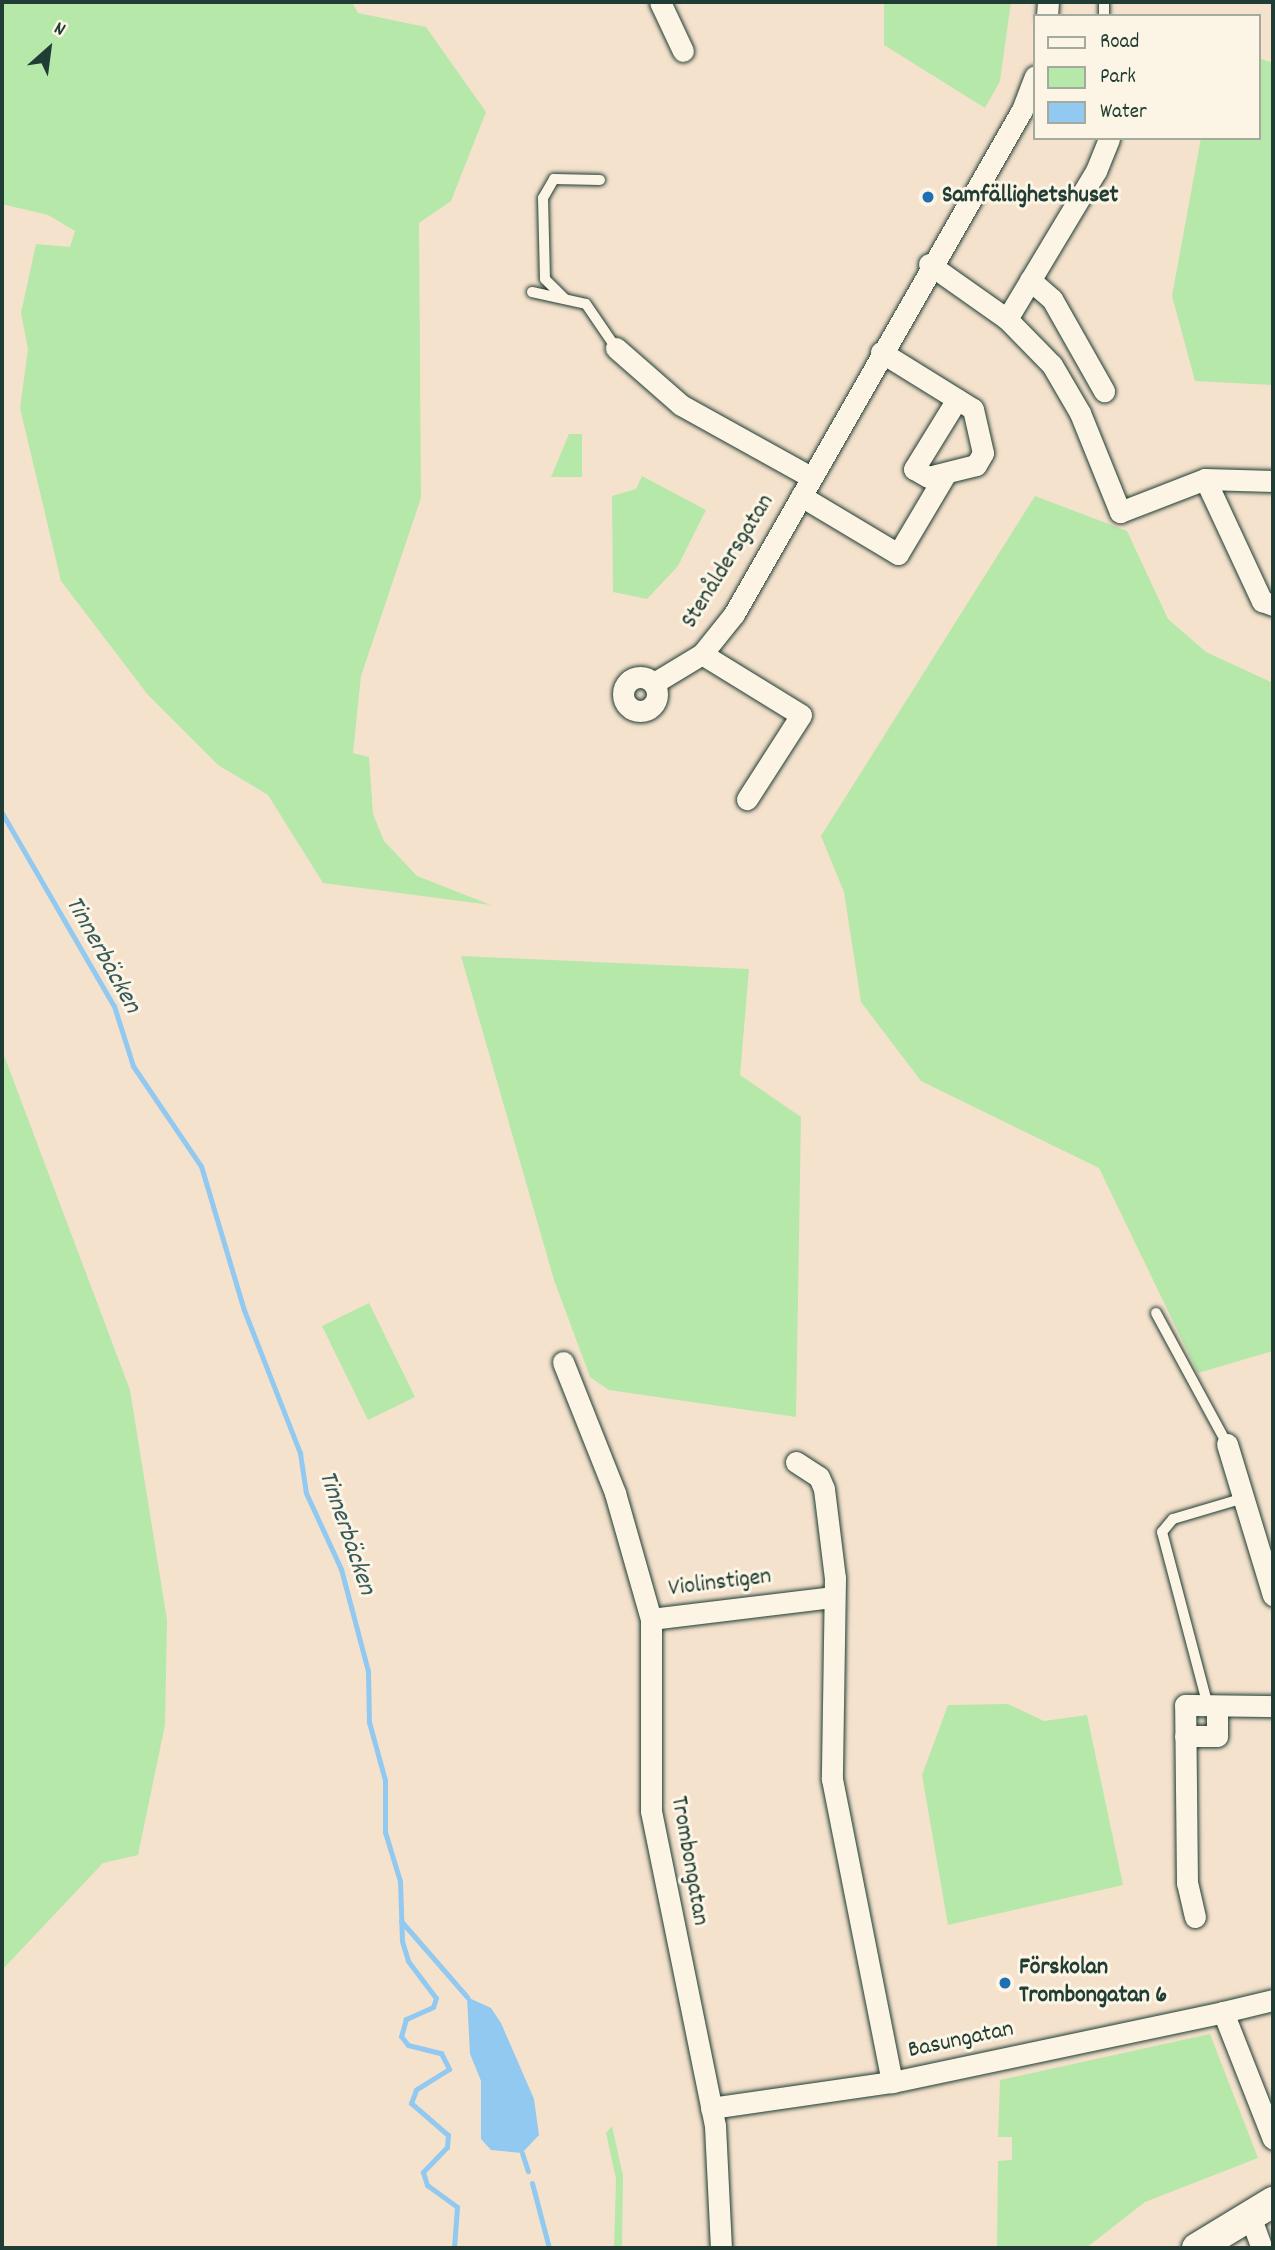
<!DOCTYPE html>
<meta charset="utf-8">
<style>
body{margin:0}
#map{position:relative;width:1275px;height:2250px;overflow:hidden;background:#f5e2cd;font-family:Dekko,sans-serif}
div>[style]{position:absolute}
.green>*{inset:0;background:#b6e8a9}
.water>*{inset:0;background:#91c9f0}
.stream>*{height:5px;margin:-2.5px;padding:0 2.5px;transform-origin:2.5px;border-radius:2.5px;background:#91c9f0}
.roads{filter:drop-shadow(0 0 2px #1f3d34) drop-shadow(0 0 2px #1f3d34)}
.lane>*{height:10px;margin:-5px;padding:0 5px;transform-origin:5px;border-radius:5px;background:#fcf5e5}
.street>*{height:21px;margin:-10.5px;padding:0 10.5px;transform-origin:10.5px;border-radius:10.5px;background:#fcf5e5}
.street>.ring{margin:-10.5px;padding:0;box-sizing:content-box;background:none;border:21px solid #fcf5e5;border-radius:50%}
.secondary>*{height:30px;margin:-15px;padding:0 15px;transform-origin:15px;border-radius:15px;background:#fcf5e5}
.dots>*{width:19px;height:19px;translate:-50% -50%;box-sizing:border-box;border:4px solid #fcf5e5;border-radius:50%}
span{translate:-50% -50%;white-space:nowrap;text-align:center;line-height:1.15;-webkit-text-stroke:6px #fcf5e5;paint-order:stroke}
.poi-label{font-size:24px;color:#1f3d34;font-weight:700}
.left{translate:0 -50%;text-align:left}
.street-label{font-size:24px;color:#1f3d34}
.water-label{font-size:26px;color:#36595a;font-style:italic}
.frame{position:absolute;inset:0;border:4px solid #1f3d34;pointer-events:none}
.legend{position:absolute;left:1033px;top:14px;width:228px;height:126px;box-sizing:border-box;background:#fcf5e5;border:2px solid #a4ab9e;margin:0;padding:9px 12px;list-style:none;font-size:21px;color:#1f3d34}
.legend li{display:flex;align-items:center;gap:14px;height:35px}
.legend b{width:35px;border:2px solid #a4ab9e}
.north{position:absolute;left:14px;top:14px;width:70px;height:70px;-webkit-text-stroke:5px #fcf5e5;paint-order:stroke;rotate:28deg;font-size:19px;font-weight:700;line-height:28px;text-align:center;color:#1f3d34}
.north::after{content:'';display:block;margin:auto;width:24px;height:32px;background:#1f3d34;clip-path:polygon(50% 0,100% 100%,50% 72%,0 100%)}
</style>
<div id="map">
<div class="green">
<div style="clip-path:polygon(2px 2px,352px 2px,358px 13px,426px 27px,486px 112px,451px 201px,419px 223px,421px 498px,361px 676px,353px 753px,369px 757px,373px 814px,384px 841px,417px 876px,491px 905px,323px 883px,268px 795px,218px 765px,148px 695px,61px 581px,20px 408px,28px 349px,21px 313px,36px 244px,70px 247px,75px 231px,48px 215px,2px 204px)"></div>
<div style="clip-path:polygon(884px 2px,1011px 2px,1000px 81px,985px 108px,884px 45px)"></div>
<div style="clip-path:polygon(1259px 58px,1273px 63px,1273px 385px,1195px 381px,1172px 296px,1201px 138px,1259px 138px)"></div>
<div style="clip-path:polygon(569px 434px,582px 434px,582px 477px,551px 477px)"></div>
<div style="clip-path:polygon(642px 476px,706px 510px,678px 566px,647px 599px,613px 592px,612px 496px,636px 489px)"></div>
<div style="clip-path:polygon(1035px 496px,1127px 531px,1168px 619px,1206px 652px,1273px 683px,1273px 1351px,1198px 1373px,1099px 1168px,921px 1081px,861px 1002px,844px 892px,821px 836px)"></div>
<div style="clip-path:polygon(461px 956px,749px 969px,740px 1075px,801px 1117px,796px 1417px,609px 1390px,590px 1377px,554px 1280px)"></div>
<div style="clip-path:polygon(2px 1050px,130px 1390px,167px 1620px,165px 1725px,138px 1855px,103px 1863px,2px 1970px)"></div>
<div style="clip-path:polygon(369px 1303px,415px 1397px,368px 1420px,322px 1326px)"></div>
<div style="clip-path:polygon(1008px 1704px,1044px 1721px,1087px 1715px,1123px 1885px,948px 1925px,922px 1775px,948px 1705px)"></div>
<div style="clip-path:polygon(1210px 2034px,1258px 2158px,1145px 2202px,1086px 2248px,997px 2248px,998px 2161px,1012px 2160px,1012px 2137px,998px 2137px,1000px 2080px)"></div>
<div style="clip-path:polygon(612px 2126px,623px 2176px,622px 2248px,614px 2248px,616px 2179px,606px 2133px)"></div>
</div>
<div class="water">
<div style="clip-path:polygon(467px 1997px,491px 2008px,501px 2023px,534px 2099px,539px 2135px,522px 2153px,491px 2150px,481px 2139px,481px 2081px,470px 2054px)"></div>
</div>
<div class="stream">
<div style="left:2px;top:813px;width:223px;rotate:59.9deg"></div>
<div style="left:114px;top:1006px;width:63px;rotate:72.4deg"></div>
<div style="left:133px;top:1066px;width:121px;rotate:55.8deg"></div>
<div style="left:201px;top:1166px;width:150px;rotate:73.4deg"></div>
<div style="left:244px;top:1310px;width:154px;rotate:68.6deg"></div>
<div style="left:300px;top:1453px;width:40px;rotate:81.5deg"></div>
<div style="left:306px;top:1493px;width:84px;rotate:65.3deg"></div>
<div style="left:341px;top:1569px;width:106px;rotate:75.2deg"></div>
<div style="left:368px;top:1671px;width:51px;rotate:88.9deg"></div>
<div style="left:369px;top:1722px;width:60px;rotate:74.6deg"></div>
<div style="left:385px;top:1780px;width:52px;rotate:90deg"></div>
<div style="left:385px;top:1832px;width:51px;rotate:73deg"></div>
<div style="left:400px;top:1881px;width:60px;rotate:88.1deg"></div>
<div style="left:402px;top:1941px;width:21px;rotate:73deg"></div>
<div style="left:408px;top:1961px;width:46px;rotate:52.9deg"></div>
<div style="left:436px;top:1998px;width:9px;rotate:108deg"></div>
<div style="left:433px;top:2007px;width:30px;rotate:156deg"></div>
<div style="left:406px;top:2019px;width:18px;rotate:106deg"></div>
<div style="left:401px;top:2036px;width:11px;rotate:52deg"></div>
<div style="left:408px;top:2045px;width:34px;rotate:14deg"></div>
<div style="left:441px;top:2053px;width:18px;rotate:63deg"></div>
<div style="left:449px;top:2069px;width:39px;rotate:148deg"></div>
<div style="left:416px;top:2090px;width:14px;rotate:111deg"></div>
<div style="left:411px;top:2103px;width:49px;rotate:40.9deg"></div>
<div style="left:448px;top:2135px;width:12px;rotate:95deg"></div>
<div style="left:447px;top:2147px;width:35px;rotate:134deg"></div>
<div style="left:423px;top:2172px;width:14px;rotate:73deg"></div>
<div style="left:427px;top:2185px;width:37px;rotate:36deg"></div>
<div style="left:457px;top:2207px;width:41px;rotate:94.2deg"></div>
<div style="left:401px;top:1921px;width:101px;rotate:49deg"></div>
<div style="left:522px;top:2153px;width:19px;rotate:72deg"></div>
<div style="left:532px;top:2183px;width:67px;rotate:75.3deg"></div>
</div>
<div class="roads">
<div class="lane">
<div style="left:1104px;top:2px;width:14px;rotate:90deg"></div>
<div style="left:532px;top:292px;width:55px;rotate:12.5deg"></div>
<div style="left:586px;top:304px;width:53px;rotate:55.7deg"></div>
<div style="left:565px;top:299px;width:28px;rotate:-135deg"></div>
<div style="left:545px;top:279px;width:81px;rotate:-91.4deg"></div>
<div style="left:543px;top:198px;width:22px;rotate:-60deg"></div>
<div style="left:554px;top:179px;width:46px;rotate:1.2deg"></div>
<div style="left:1156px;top:1313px;width:149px;rotate:61.5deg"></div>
<div style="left:1208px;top:1706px;width:180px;rotate:-104.8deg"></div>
<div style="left:1162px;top:1532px;width:17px;rotate:-50deg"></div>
<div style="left:1173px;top:1519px;width:74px;rotate:-16.5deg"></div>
</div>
<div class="street">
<div style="left:660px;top:2px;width:54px;rotate:64.9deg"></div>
<div style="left:1047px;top:16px;width:14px;rotate:-86deg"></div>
<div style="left:929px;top:264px;width:95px;rotate:35.2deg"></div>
<div style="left:1007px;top:319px;width:64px;rotate:45.6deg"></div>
<div style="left:1052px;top:365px;width:56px;rotate:59.7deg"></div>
<div style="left:1080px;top:413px;width:107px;rotate:68deg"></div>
<div style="left:1120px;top:512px;width:91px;rotate:-21.2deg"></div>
<div style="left:1205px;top:479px;width:68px;rotate:1.7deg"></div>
<div style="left:1030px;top:280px;width:29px;rotate:41deg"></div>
<div style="left:1052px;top:299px;width:106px;rotate:60.5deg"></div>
<div style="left:1007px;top:319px;width:173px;rotate:-59deg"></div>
<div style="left:1096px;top:171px;width:35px;rotate:-68deg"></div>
<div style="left:616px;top:348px;width:86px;rotate:41.2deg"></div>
<div style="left:681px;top:405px;width:149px;rotate:29deg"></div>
<div style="left:881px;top:352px;width:108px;rotate:31.8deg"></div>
<div style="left:973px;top:409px;width:45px;rotate:77.2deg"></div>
<div style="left:983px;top:453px;width:14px;rotate:120deg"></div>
<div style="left:976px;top:465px;width:49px;rotate:166deg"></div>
<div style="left:928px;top:477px;width:16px;rotate:-150deg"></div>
<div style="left:914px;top:469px;width:82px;rotate:-58.4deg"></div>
<div style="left:1205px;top:479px;width:135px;rotate:65deg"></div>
<div style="left:1262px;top:601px;width:12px;rotate:20deg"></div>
<div style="left:801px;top:496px;width:113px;rotate:30.9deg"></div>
<div style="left:898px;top:554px;width:94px;rotate:-59.3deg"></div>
<div style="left:702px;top:654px;width:116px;rotate:31.6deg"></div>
<div style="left:801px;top:715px;width:100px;rotate:122.7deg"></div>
<div class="ring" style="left:623px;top:677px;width:13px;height:13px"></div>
<div style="left:654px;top:683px;width:56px;rotate:-31.1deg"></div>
<div style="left:702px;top:654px;width:51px;rotate:-51.3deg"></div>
<div style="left:734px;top:614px;width:580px;rotate:-60.26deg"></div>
<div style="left:1022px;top:110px;width:36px;rotate:-69deg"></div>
<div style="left:563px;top:1362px;width:141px;rotate:68.3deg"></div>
<div style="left:615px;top:1493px;width:131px;rotate:74.1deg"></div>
<div style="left:651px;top:1619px;width:192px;rotate:90deg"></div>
<div style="left:651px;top:1811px;width:321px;rotate:78.5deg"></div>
<div style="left:715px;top:2126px;width:122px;rotate:87.2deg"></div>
<div style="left:1227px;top:1444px;width:158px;rotate:73.1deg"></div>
<div style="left:796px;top:1462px;width:27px;rotate:33deg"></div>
<div style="left:819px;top:1477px;width:13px;rotate:67deg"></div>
<div style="left:824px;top:1489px;width:90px;rotate:83deg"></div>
<div style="left:835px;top:1578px;width:201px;rotate:90.9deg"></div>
<div style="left:832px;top:1779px;width:309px;rotate:78.8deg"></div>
<div style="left:651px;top:1619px;width:184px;rotate:-6.9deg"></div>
<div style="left:1185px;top:1736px;width:32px"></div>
<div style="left:1217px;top:1736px;width:30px;rotate:-90deg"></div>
<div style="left:1195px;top:1917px;width:35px;rotate:-103deg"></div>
<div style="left:1187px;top:1883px;width:178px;rotate:-90.6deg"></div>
<div style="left:1185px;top:1705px;width:88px;rotate:0.7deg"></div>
<div style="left:1223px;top:2012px;width:51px;rotate:-13.5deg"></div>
<div style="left:711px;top:2108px;width:183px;rotate:-8.2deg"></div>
<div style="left:892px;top:2082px;width:338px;rotate:-11.9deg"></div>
<div style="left:1223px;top:2012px;width:136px;rotate:68.5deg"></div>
<div style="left:1249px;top:2213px;width:37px;rotate:70deg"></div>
</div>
<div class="secondary">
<div style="left:1197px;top:2248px;width:89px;rotate:-31.2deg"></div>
</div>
</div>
<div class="dots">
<div style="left:928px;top:197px;background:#1f6fb2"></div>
<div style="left:1005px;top:1983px;background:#1f6fb2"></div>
</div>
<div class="poi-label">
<span class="left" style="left:942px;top:197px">Samfällighetshuset</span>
<span class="left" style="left:1019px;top:1983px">Förskolan<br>Trombongatan 6</span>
</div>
<div class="street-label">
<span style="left:729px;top:562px;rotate:-58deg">Stenåldersgatan</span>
<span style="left:720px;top:1584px;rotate:-7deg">Violinstigen</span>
<span style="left:688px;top:1861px;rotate:80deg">Trombongatan</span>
<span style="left:961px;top:2041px;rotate:-12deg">Basungatan</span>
</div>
<div class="water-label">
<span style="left:102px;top:955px;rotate:61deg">Tinnerbäcken</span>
<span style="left:346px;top:1533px;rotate:71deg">Tinnerbäcken</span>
</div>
<div class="frame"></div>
<ul class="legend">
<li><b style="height:9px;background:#fcf5e5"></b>Road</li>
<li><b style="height:19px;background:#b6e8a9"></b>Park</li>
<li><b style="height:19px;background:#91c9f0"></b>Water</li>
</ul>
<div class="north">N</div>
</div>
